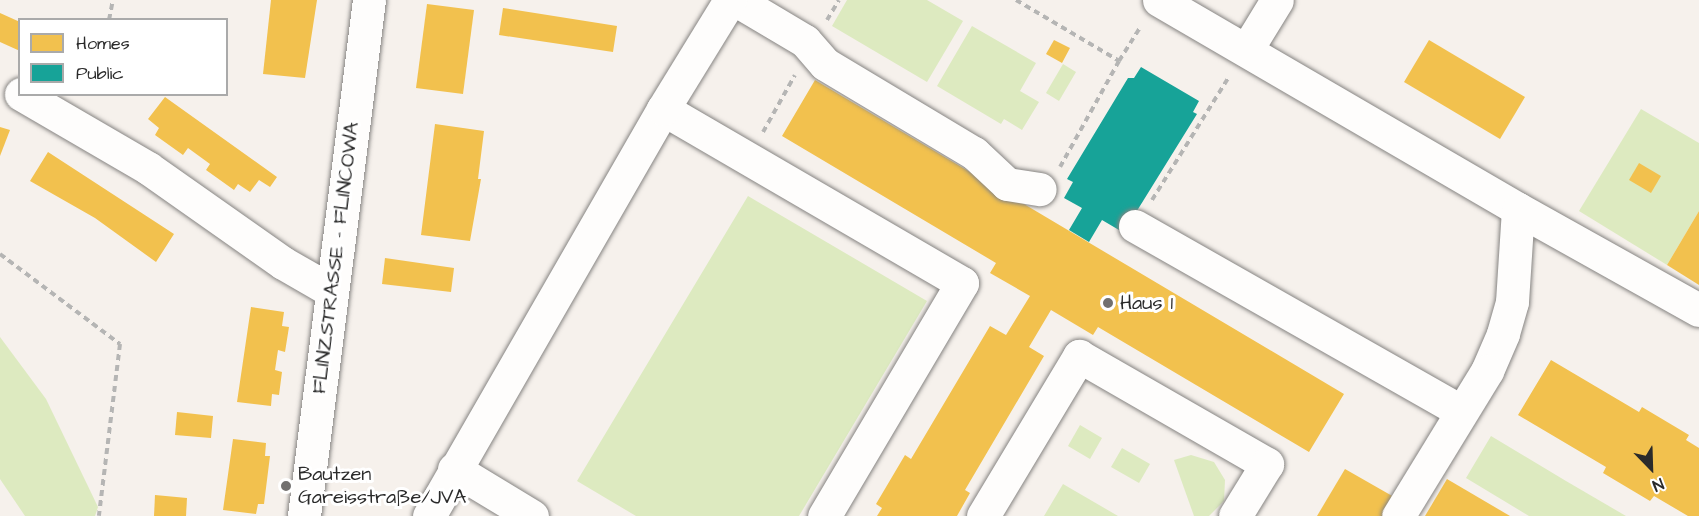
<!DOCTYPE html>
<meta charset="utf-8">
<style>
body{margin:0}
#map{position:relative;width:1699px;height:516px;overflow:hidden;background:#f6f1ec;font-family:"Architects Daughter",sans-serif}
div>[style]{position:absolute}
.green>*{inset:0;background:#ddeac0}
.homes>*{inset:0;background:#f2c14e}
.public>*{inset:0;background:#17a398}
.path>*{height:4px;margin-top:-2px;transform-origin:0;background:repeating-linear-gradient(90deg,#b5b5b4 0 6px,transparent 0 10.5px)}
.roads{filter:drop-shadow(0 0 2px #868482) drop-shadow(0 0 2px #868482)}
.minor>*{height:33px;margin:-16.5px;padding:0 16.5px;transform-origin:16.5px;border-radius:16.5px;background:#fefdfc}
.dots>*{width:16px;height:16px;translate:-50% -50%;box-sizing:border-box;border:3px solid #fff;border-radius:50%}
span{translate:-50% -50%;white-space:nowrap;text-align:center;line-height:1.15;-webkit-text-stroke:6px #fff;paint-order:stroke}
.street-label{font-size:20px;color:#2b2b2b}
.poi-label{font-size:20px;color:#2b2b2b}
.left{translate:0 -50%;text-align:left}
.legend{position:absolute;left:18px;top:18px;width:210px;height:78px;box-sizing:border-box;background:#fff;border:2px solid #aaa;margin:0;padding:8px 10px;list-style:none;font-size:18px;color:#2b2b2b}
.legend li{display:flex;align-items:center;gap:12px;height:30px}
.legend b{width:30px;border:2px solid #aaa}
.north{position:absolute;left:1621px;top:438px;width:60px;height:60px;-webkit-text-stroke:4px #fff;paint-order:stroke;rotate:157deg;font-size:16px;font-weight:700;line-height:24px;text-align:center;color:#2b2b2b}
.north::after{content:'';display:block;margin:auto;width:21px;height:27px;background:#2b2b2b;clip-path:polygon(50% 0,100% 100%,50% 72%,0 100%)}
</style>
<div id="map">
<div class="green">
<div style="clip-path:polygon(847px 0,927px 0,963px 21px,927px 82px,832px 26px)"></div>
<div style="clip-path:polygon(972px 26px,1036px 63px,1020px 91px,1039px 102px,1022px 130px,1004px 119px,1001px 124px,937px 86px)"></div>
<div style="clip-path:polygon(1063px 64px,1076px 72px,1059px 101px,1046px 93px)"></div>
<div style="clip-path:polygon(1641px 109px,1699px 143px,1699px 211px,1667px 265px,1579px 211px)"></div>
<div style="clip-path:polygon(748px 196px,927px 301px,799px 516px,636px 516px,577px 481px)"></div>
<div style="clip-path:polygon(0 337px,46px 399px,98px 507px,95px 516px,25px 516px,0 479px)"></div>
<div style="clip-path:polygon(1080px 425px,1102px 438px,1090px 459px,1068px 446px)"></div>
<div style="clip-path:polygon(1491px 436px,1566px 481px,1626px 516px,1529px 516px,1466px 478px)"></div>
<div style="clip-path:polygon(1122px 448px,1150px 464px,1139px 483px,1111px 467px)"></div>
<div style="clip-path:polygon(1191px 455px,1214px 462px,1225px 480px,1224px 501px,1209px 516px,1194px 516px,1174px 460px)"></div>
<div style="clip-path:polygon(1063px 484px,1118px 516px,1044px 516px)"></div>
</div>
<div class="homes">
<div style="clip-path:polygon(271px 0,317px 0,305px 78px,263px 74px)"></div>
<div style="clip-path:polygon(427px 4px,474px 10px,463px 94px,416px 88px)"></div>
<div style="clip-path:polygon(503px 8px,617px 26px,613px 52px,499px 35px)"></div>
<div style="clip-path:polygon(0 13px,20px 22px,20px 51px,0 42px)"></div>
<div style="clip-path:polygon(1054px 40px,1070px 48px,1062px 63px,1046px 54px)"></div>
<div style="clip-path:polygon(1429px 40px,1525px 97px,1500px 139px,1404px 82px)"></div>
<div style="clip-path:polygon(815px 80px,1344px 394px,1309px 452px,1098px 327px,1093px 335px,1051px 310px,1029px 347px,1044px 356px,965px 490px,970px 493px,957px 516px,877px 516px,882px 508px,876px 504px,905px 455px,911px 459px,990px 326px,1006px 335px,1030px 296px,990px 273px,996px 263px,782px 136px)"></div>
<div style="clip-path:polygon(165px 97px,277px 177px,270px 187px,259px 180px,250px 192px,238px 184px,234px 190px,206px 170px,210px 164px,188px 148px,183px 155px,155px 135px,159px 128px,148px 119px)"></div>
<div style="clip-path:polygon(435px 124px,484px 131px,478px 179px,481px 179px,470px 241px,421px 235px)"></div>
<div style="clip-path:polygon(0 127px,10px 130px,0 156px)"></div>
<div style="clip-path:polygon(48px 152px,174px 234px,156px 262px,95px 218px,30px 181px)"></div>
<div style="clip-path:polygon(1639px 163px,1661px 176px,1651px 193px,1629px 180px)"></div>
<div style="clip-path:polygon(1699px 211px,1699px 285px,1667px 265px)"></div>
<div style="clip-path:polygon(385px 258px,454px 268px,451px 292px,382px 284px)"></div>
<div style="clip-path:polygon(251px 307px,284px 312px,282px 326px,289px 327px,285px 352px,278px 350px,275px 370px,282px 372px,279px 395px,272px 394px,271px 406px,237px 402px)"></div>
<div style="clip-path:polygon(1551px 360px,1639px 412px,1642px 407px,1689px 435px,1686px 440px,1699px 448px,1699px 516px,1688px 516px,1654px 496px,1650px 501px,1603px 473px,1606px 467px,1518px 415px)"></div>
<div style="clip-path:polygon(177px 412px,213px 416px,211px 438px,175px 435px)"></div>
<div style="clip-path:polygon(233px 439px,266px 443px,265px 456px,270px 456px,264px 504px,258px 504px,256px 514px,223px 510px)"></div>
<div style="clip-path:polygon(1345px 469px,1394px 497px,1383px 516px,1317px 516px)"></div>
<div style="clip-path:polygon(1447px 479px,1510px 516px,1425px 516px)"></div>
<div style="clip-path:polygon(155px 495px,187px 498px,186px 516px,154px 516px)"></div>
</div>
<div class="public">
<div style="clip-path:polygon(1141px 67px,1199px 101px,1193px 112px,1197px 114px,1135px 214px,1128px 215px,1119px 230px,1102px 220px,1089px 242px,1069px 230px,1082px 208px,1064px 198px,1073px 182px,1067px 179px,1128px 78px,1134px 78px)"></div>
</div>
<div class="path">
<div style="left:1016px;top:0;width:120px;rotate:30.6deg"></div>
<div style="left:1119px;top:61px;width:121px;rotate:119.1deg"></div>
<div style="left:109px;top:20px;width:20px;rotate:-79deg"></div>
<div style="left:827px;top:20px;width:23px;rotate:-59deg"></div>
<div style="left:1119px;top:61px;width:41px;rotate:-57.8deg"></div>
<div style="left:763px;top:132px;width:65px;rotate:-60.7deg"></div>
<div style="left:1152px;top:200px;width:145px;rotate:-58deg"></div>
<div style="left:0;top:254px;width:150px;rotate:36.9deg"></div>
<div style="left:120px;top:344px;width:173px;rotate:97deg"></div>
</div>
<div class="roads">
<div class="minor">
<div style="left:736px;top:0;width:80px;rotate:30.7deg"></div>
<div style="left:805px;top:41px;width:30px;rotate:49deg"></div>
<div style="left:825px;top:64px;width:174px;rotate:30.9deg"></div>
<div style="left:974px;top:153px;width:45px;rotate:43.2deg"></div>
<div style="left:1007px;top:184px;width:33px;rotate:9deg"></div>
<div style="left:1159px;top:0;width:415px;rotate:30.2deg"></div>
<div style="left:1518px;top:209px;width:93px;rotate:93.7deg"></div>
<div style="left:1512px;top:302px;width:33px;rotate:106deg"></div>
<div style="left:1503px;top:334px;width:40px;rotate:113.4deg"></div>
<div style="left:1487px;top:371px;width:170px;rotate:121.5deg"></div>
<div style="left:1247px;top:49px;width:57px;rotate:-58.5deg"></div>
<div style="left:21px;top:94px;width:147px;rotate:30.2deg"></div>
<div style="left:148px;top:168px;width:165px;rotate:35.1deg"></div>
<div style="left:283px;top:263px;width:54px;rotate:29.9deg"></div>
<div style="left:663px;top:109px;width:346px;rotate:30.2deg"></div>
<div style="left:962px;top:283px;width:271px;rotate:120.6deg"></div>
<div style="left:1518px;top:209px;width:207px;rotate:29.2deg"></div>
<div style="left:1135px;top:226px;width:374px;rotate:29.6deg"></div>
<div style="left:454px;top:469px;width:91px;rotate:31.1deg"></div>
<div style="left:304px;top:516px;width:520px;rotate:-82.82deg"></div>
<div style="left:429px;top:516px;width:469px;rotate:-60.1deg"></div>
<div style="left:663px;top:109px;width:128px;rotate:-58.4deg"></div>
<div style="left:983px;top:516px;width:187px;rotate:-59deg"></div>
<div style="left:1079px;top:356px;width:217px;rotate:29.9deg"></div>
<div style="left:1267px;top:464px;width:61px;rotate:121.6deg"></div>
</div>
</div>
<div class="dots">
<div style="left:1108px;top:303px;background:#72706f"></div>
<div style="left:286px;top:486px;background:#72706f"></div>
</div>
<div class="street-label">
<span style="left:336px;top:258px;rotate:-83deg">FLINZSTRASSE - FLINCOWA</span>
</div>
<div class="poi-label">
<span class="left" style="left:1120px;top:303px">Haus 1</span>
<span class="left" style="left:298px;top:486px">Bautzen<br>Gareisstraße/JVA</span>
</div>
<ul class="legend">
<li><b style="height:16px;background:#f2c14e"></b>Homes</li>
<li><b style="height:16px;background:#17a398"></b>Public</li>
</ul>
<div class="north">N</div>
</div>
